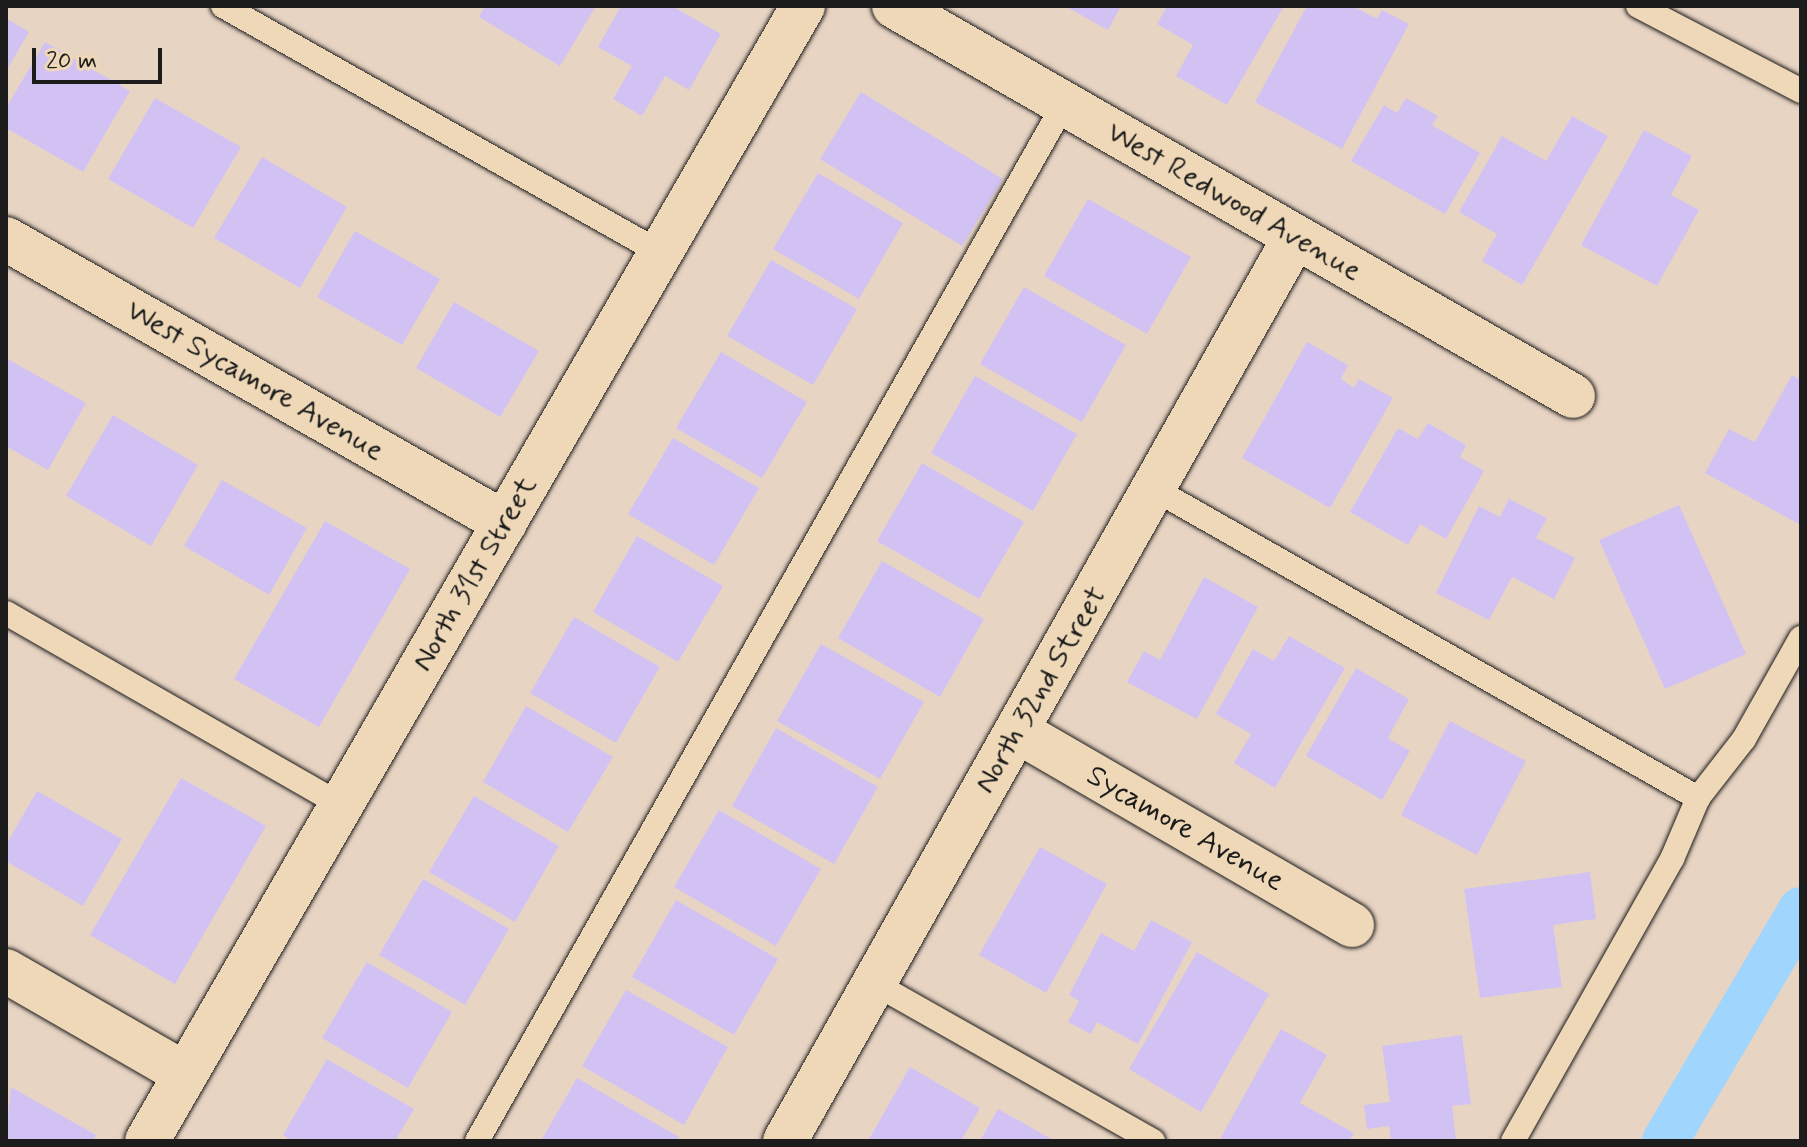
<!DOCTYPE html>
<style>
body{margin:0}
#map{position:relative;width:1807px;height:1147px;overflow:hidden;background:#e8d4c3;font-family:Mynerve,sans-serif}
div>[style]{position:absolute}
.canal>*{height:46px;margin:-23px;padding:0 23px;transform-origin:23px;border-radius:23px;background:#a0d5fe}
.building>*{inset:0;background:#d2c2f3}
.roads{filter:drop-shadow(0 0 2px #1c1c1c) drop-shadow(0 0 2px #1c1c1c)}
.service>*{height:24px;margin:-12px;padding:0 12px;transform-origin:12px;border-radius:12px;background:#eed8b7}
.minor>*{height:44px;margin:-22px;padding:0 22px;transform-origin:22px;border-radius:22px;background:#eed8b7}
span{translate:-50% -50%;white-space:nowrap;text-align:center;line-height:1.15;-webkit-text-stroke:8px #eed8b7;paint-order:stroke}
.street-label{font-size:30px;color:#1c1c1c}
.frame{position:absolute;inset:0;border:8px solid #1c1c1c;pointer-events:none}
.scale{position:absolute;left:32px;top:48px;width:130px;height:36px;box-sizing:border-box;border:4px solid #1c1c1c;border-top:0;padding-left:10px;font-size:24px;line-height:28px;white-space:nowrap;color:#1c1c1c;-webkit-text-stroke:6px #eed8b7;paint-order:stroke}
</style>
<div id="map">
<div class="canal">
<div style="left:1665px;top:1141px;width:268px;rotate:-59.5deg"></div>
</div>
<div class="building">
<div style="clip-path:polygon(485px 6px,596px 6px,560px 66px,479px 17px)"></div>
<div style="clip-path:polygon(621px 6px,672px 6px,721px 34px,689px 90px,665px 76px,642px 116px,613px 99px,632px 66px,598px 47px)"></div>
<div style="clip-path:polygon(1065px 6px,1121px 6px,1108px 30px)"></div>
<div style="clip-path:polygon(1167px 6px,1284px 6px,1227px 105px,1176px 76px,1193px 45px,1157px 24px)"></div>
<div style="clip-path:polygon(1307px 6px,1353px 6px,1377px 19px,1382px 10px,1409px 24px,1342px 149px,1255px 102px)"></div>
<div style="clip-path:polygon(6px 18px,29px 32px,6px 71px)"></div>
<div style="clip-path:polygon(45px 42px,130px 91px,83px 172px,6px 128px,6px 108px)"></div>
<div style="clip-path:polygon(861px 92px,1003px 179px,962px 246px,820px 159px)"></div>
<div style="clip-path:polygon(155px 98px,241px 147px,193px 228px,108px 179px)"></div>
<div style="clip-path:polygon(1406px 98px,1438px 116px,1432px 125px,1480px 153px,1445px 214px,1351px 161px,1384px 105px,1397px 113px)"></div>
<div style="clip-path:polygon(1572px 116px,1608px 136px,1522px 285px,1482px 261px,1497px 234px,1459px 212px,1502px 136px,1546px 161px)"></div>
<div style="clip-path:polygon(1644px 130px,1692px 156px,1671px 195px,1699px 210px,1657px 286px,1581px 245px)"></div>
<div style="clip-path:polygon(262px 157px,347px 207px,300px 288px,214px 238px)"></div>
<div style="clip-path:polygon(818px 173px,903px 223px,859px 299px,773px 249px)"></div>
<div style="clip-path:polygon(1088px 199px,1191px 257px,1147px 334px,1044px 276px)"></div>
<div style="clip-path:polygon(355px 231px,440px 279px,402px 345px,317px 297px)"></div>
<div style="clip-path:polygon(771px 260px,857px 309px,813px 385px,727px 336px)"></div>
<div style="clip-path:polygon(1024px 287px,1126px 345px,1082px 422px,980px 364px)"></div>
<div style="clip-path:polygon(454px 302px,539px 351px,500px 417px,416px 368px)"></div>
<div style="clip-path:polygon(1307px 342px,1348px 365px,1341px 379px,1354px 388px,1359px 379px,1393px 398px,1330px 508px,1242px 458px)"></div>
<div style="clip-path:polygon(721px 352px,807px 402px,762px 478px,676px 428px)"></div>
<div style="clip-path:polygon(6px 358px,86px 403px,48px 470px,6px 446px)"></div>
<div style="clip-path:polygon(1792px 375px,1801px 380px,1799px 524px,1705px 473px,1729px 429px,1755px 442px)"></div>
<div style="clip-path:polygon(975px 376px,1077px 434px,1033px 511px,931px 453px)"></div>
<div style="clip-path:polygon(113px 415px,198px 465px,151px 546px,66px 496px)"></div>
<div style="clip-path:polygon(1428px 423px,1466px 445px,1460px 457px,1484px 471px,1446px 539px,1420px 524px,1408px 545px,1350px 512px,1398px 428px,1418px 439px)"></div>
<div style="clip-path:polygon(673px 438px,759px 488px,714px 565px,628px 514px)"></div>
<div style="clip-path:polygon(922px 463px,1024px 522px,979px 599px,877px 541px)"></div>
<div style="clip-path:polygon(222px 480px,307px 528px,269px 595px,184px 546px)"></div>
<div style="clip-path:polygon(1509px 499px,1547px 518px,1536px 538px,1575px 558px,1554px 599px,1512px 577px,1489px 620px,1436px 593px,1479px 506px,1500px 517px)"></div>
<div style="clip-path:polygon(1679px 505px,1746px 654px,1665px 689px,1599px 540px)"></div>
<div style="clip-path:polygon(325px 521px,410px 569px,319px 727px,234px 679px)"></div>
<div style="clip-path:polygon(637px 536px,723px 586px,678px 662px,593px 612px)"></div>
<div style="clip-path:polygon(882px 561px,984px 619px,940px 697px,838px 638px)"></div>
<div style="clip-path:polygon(1204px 577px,1258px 607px,1197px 719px,1127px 682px,1144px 651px,1160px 660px)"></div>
<div style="clip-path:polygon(574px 617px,660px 667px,616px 743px,530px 693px)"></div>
<div style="clip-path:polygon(1289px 636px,1345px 668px,1275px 788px,1234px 763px,1251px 734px,1216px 714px,1253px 649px,1274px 661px)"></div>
<div style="clip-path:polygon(821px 644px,924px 702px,880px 779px,777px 721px)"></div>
<div style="clip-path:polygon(1356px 668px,1409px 699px,1388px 738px,1410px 751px,1382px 800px,1306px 756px)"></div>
<div style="clip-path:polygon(526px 706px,613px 757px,568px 832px,483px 782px)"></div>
<div style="clip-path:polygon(1450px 721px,1526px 761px,1477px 855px,1401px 815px)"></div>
<div style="clip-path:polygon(776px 728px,878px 787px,834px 864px,732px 806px)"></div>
<div style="clip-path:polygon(181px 778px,266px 826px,175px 984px,90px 935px)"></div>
<div style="clip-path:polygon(37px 791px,122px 839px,83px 906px,6px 861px,6px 845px)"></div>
<div style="clip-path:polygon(474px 796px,559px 846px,515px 922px,429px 872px)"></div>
<div style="clip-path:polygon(719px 810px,821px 869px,776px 946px,674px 887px)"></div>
<div style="clip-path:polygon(1040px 847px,1107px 884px,1046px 993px,979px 955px)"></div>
<div style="clip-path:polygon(1590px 872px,1596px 919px,1553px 925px,1562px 987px,1480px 998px,1464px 889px)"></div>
<div style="clip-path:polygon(423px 879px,509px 929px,465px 1005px,379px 955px)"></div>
<div style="clip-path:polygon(676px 900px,778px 959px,734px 1035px,632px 977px)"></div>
<div style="clip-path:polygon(1151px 920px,1192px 942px,1138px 1044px,1097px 1022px,1091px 1034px,1068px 1022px,1079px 1001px,1069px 995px,1101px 933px,1134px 951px)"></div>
<div style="clip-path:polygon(1197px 952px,1269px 994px,1201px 1112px,1129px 1069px)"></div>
<div style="clip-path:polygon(367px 962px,452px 1012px,408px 1088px,322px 1038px)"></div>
<div style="clip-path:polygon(626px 990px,728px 1047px,684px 1125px,582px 1066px)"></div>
<div style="clip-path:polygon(1281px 1029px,1327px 1055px,1300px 1103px,1354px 1133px,1349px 1141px,1220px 1139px)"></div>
<div style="clip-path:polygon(1462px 1035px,1471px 1104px,1452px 1106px,1456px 1140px,1391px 1141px,1389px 1126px,1367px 1129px,1364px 1105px,1390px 1102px,1382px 1046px)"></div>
<div style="clip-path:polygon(327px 1059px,414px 1109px,395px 1141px,293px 1141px,283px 1135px)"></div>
<div style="clip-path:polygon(910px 1067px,980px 1108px,961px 1141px,868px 1141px)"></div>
<div style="clip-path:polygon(577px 1078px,679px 1137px,676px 1141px,541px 1141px)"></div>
<div style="clip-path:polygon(11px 1087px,96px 1135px,93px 1141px,6px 1141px)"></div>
<div style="clip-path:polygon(998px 1109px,1055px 1141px,980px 1141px)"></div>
</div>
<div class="roads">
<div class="service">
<div style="left:223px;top:6px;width:503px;rotate:29.42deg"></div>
<div style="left:1638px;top:6px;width:184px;rotate:27.5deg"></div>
<div style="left:1154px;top:489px;width:626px;rotate:29.6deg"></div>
<div style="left:6px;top:613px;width:386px;rotate:29.8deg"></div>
<div style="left:872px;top:982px;width:323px;rotate:29.5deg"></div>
<div style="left:477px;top:1141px;width:1192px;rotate:-60.49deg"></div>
<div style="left:1513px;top:1141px;width:324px;rotate:-60.6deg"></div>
<div style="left:1672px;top:859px;width:66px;rotate:-66.9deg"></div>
<div style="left:1698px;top:798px;width:75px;rotate:-52.1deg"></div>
<div style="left:1744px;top:739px;width:116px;rotate:-60.6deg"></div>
</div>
<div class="minor">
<div style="left:894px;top:6px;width:783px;rotate:29.87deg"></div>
<div style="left:6px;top:239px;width:574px;rotate:29.65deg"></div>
<div style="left:1019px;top:732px;width:385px;rotate:30.1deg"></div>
<div style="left:6px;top:971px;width:207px;rotate:29.9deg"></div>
<div style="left:147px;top:1141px;width:1311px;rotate:-59.97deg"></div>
<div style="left:785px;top:1141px;width:1038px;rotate:-60.57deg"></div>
</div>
</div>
<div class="street-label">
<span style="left:1234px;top:202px;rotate:30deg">West Redwood Avenue</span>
<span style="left:255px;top:381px;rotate:30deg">West Sycamore Avenue</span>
<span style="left:475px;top:574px;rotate:-60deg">North 31st Street</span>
<span style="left:1041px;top:690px;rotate:-60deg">North 32nd Street</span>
<span style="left:1185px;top:829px;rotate:30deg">Sycamore Avenue</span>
</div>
<div class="frame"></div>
<div class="scale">20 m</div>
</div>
